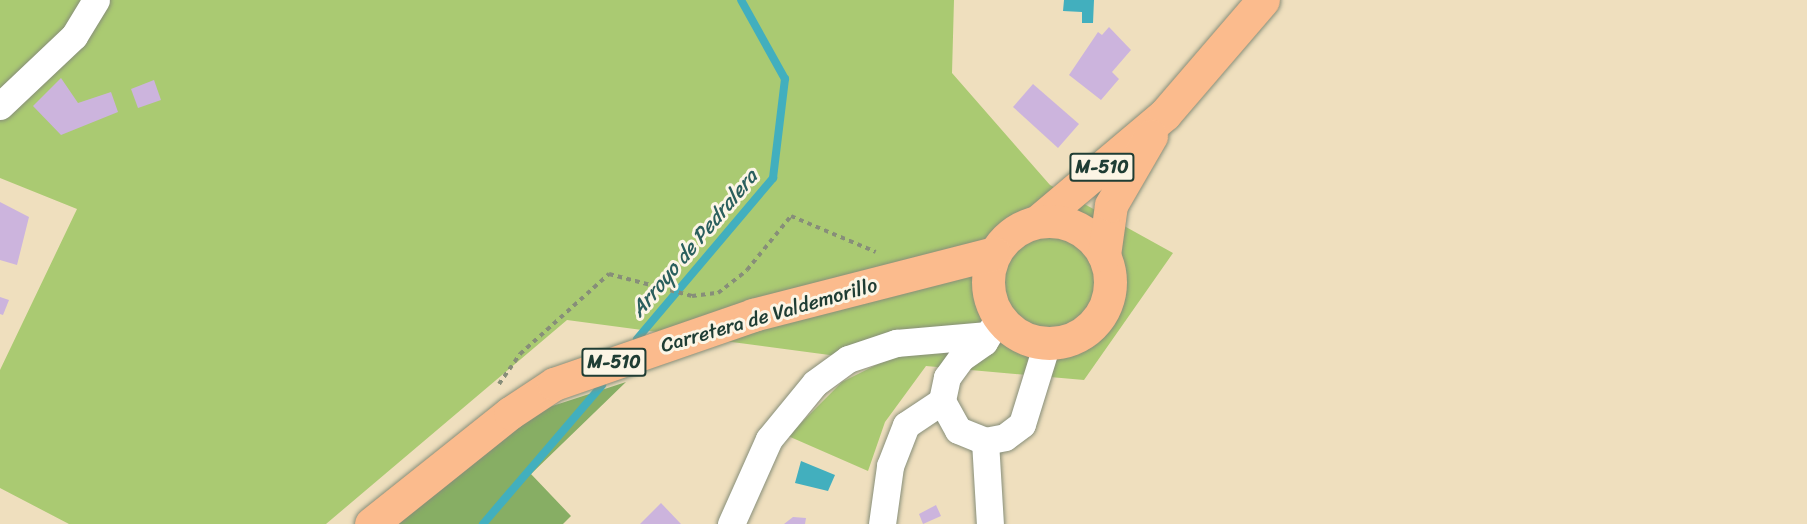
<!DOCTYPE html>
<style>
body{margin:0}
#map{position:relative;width:1807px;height:524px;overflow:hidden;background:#efdfbe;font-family:Sriracha,sans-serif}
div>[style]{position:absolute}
.green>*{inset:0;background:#aaca72}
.forest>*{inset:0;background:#87ae64}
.water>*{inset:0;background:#42afbe}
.stream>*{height:8px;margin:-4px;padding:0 4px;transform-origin:4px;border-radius:4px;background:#42afbe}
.building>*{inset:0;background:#ccb4dd}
.path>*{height:4px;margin-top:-2px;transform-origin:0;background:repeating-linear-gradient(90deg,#878e79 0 4.5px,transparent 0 9px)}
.roads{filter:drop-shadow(0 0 2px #878e79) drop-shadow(0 0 2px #878e79)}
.minor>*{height:27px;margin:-13.5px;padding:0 13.5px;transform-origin:13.5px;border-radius:13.5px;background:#fff}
.major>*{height:33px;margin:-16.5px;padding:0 16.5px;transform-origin:16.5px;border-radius:16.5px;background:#fbbb8d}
.major>.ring{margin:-16.5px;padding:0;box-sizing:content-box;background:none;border:33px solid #fbbb8d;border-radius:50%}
span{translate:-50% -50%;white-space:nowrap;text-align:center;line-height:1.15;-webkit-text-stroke:6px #fcf5e5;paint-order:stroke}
.shield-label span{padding:2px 4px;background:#fcf5e5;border:2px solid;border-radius:4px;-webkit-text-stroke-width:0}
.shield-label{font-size:18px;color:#1f3d34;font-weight:700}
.street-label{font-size:20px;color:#1f3d34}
.water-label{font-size:21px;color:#2a5f5d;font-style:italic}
</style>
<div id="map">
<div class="green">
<div style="clip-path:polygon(0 0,954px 0,952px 73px,1050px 185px,1173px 253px,1084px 380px,926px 366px,885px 422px,868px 471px,788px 436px,842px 382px,882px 362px,567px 320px,326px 524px,69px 524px,0 488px,0 370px,77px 209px,0 178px)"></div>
</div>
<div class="forest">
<div style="clip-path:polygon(626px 382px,531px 474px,571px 516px,563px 524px,396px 524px,537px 411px)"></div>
</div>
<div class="water">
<div style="clip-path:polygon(1064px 0,1094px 0,1093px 23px,1082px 23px,1082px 12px,1063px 11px)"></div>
<div style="clip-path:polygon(801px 461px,835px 475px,828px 491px,795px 483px)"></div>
</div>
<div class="stream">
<div style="left:637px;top:339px;width:211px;rotate:-49.8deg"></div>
<div style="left:773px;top:178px;width:100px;rotate:-83.1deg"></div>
<div style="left:785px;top:79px;width:90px;rotate:-119.1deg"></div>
<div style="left:483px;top:524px;width:183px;rotate:-49.4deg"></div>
</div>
<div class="building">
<div style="clip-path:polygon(1109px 27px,1131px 50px,1112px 72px,1119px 79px,1101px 100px,1069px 75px,1098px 32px,1102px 35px)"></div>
<div style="clip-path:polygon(61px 78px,78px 103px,111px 92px,118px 112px,61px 135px,33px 106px)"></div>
<div style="clip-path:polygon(154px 80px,161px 100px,138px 108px,131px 89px)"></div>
<div style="clip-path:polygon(1033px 84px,1079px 124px,1058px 148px,1013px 107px)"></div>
<div style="clip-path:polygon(0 202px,29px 217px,17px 265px,0 260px)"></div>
<div style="clip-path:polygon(0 297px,9px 300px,3px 315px,0 314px)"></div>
<div style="clip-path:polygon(661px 503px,681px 524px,640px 524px)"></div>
<div style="clip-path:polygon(936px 505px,941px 516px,923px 524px,919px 514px)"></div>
<div style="clip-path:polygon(793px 517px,806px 518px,805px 524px,784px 524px)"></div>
</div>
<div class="path">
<div style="left:499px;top:384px;width:37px;rotate:-55deg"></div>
<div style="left:520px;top:354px;width:120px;rotate:-42deg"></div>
<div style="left:609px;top:274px;width:86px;rotate:14.8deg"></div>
<div style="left:692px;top:296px;width:26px;rotate:-7deg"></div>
<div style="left:718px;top:293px;width:37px;rotate:-38deg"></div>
<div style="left:747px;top:270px;width:70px;rotate:-50.8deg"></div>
<div style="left:791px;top:216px;width:92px;rotate:23deg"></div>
</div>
<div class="roads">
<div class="minor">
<div style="left:0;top:106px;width:102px;rotate:-43.4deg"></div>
<div style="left:74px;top:36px;width:42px;rotate:-58.6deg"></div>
<div style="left:999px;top:317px;width:29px;rotate:121deg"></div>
<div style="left:984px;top:342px;width:28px;rotate:145deg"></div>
<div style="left:961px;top:358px;width:24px;rotate:126deg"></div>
<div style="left:947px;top:377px;width:25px;rotate:102deg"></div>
<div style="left:942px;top:401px;width:33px;rotate:61deg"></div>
<div style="left:958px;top:430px;width:29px;rotate:22deg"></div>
<div style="left:985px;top:441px;width:20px;rotate:-11deg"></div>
<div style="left:1005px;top:437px;width:21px;rotate:-37deg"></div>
<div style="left:1022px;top:424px;width:85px;rotate:-72.8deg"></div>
<div style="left:985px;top:441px;width:83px;rotate:86.6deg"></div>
<div style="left:731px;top:524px;width:93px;rotate:-65.9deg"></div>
<div style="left:769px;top:439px;width:72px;rotate:-50.6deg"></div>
<div style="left:815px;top:383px;width:41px;rotate:-36deg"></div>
<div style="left:848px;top:359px;width:51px;rotate:-18.4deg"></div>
<div style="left:896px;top:343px;width:92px;rotate:-5deg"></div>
<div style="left:882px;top:524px;width:59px;rotate:-82.1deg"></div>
<div style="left:890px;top:466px;width:44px;rotate:-68.7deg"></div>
<div style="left:906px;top:425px;width:43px;rotate:-33.7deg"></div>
</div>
<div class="major">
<div style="left:1038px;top:221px;width:166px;rotate:-40.1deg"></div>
<div style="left:1165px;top:114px;width:150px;rotate:-49.3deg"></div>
<div class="ring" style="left:988px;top:221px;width:89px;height:89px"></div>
<div style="left:1104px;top:255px;width:50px;rotate:-82deg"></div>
<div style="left:1111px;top:205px;width:80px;rotate:-59.9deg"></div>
<div style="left:371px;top:524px;width:178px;rotate:-38.6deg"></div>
<div style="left:510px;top:413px;width:53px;rotate:-33.4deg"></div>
<div style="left:554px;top:384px;width:211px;rotate:-19.1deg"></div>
<div style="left:753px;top:315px;width:249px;rotate:-14.4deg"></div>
</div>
</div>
<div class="shield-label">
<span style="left:1102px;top:167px">M-510</span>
<span style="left:614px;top:362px">M-510</span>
</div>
<div class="street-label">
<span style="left:769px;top:315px;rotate:-16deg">Carretera de Valdemorillo</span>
</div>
<div class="water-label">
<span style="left:694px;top:243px;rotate:-50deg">Arroyo de Pedralera</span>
</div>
</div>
